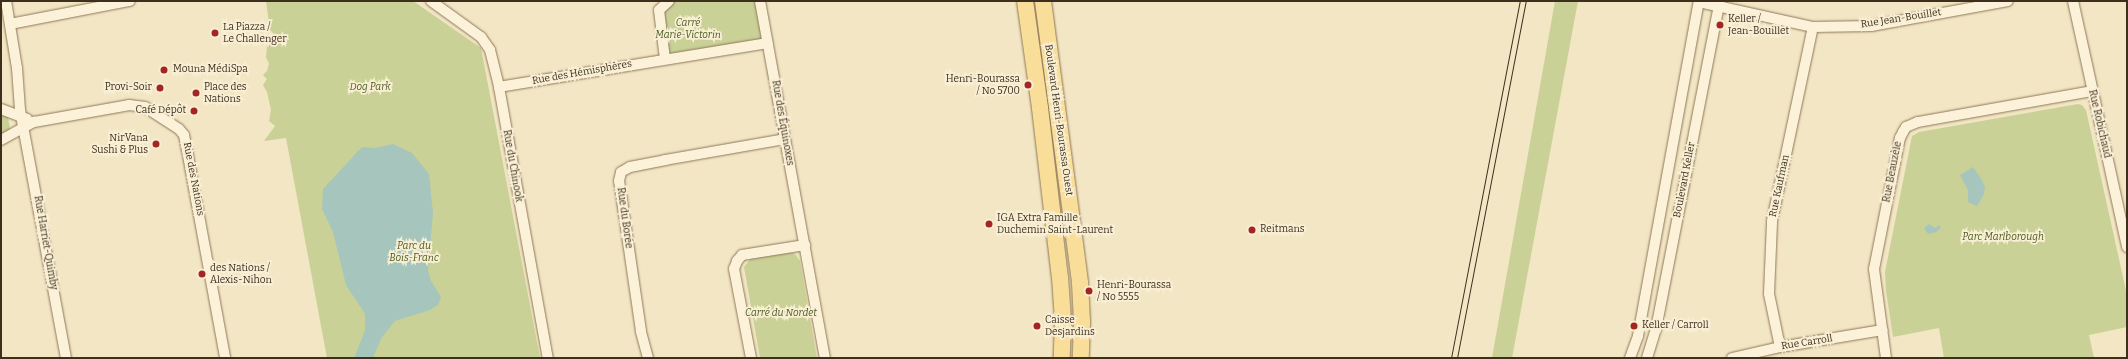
<!DOCTYPE html>
<meta charset="utf-8">
<style>
body{margin:0}
#map{position:relative;width:2128px;height:359px;overflow:hidden;background:#f2e6c4;font-family:Bitter,serif}
div>[style]{position:absolute}
.green>*{inset:0;background:#c9d197}
.water>*{inset:0;background:#a6c5bd}
.roads{filter:drop-shadow(0 0 1px #8f7758) drop-shadow(0 0 1px #8f7758)}
.minor>*{height:10px;margin:-5px;padding:0 5px;transform-origin:5px;border-radius:5px;background:#fcf2d9}
.primary>*{height:16px;margin:-8px;padding:0 8px;transform-origin:8px;border-radius:8px;background:#f8de99}
.tram>*{height:1px;margin:-0.5px;padding:0 0.5px;transform-origin:0.5px;border-radius:0.5px;background:#3d2e1e}
.dots>*{width:11px;height:11px;translate:-50% -50%;box-sizing:border-box;border:2px solid #f9efd5;border-radius:50%}
span{translate:-50% -50%;white-space:nowrap;text-align:center;line-height:1.15;-webkit-text-stroke:3.5px #f9efd5;paint-order:stroke}
.poi-label{font-size:10px;color:#3d2e1e}
.left{translate:0 -50%;text-align:left}
.right{translate:-100% -50%;text-align:right}
.street-label{font-size:10px;color:#3d2e1e}
.park-label{font-size:10px;color:#4b5c22;font-style:italic}
.frame{position:absolute;inset:0;border:2px solid #3d2e1e;pointer-events:none}
</style>
<div id="map">
<div class="green">
<div style="clip-path:polygon(266px 1px,413px 1px,481px 48px,540px 358px,327px 358px,286px 138px,264px 141px,275px 126px,269px 121px,271px 110px,267px 92px,263px 85px,267px 79px,263px 75px,267px 71px,269px 64px,266px 57px,267px 47px,271px 41px,275px 42px,274px 34px,270px 30px)"></div>
<div style="clip-path:polygon(669px 1px,760px 1px,767px 43px,665px 59px,659px 10px)"></div>
<div style="clip-path:polygon(1555px 1px,1578px 1px,1512px 358px,1492px 358px)"></div>
<div style="clip-path:polygon(2078px 104px,2082px 105px,2086px 110px,2127px 295px,2127px 327px,2089px 335px,2094px 358px,1944px 358px,1939px 328px,1893px 337px,1886px 291px,1885px 272px,1912px 136px,1919px 132px)"></div>
<div style="clip-path:polygon(1px 114px,8px 117px,10px 129px,1px 136px)"></div>
<div style="clip-path:polygon(789px 251px,795px 254px,800px 261px,817px 358px,760px 358px,744px 267px,751px 258px)"></div>
</div>
<div class="water">
<div style="clip-path:polygon(393px 144px,412px 153px,429px 174px,433px 213px,428px 271px,431px 281px,441px 297px,438px 305px,430px 310px,395px 321px,382px 337px,374px 355px,374px 358px,354px 358px,365px 331px,365px 314px,346px 285px,333px 232px,322px 209px,323px 189px,362px 147px,375px 148px)"></div>
<div style="clip-path:polygon(1973px 167px,1982px 180px,1985px 188px,1983px 196px,1977px 206px,1968px 202px,1968px 190px,1960px 175px)"></div>
<div style="clip-path:polygon(1929px 224px,1935px 228px,1939px 225px,1941px 228px,1936px 232px,1928px 234px,1924px 228px)"></div>
</div>
<div class="roads">
<div class="minor">
<div style="left:6px;top:1px;width:68px;rotate:80.7deg"></div>
<div style="left:17px;top:68px;width:42px;rotate:85.9deg"></div>
<div style="left:20px;top:110px;width:252px;rotate:79.5deg"></div>
<div style="left:431px;top:1px;width:62px;rotate:35.8deg"></div>
<div style="left:481px;top:37px;width:16px;rotate:55deg"></div>
<div style="left:490px;top:50px;width:38px;rotate:76deg"></div>
<div style="left:499px;top:87px;width:275px;rotate:79.8deg"></div>
<div style="left:760px;top:1px;width:363px;rotate:79.7deg"></div>
<div style="left:2073px;top:1px;width:252px;rotate:77.6deg"></div>
<div style="left:1699px;top:2px;width:117px;rotate:12.4deg"></div>
<div style="left:1813px;top:27px;width:58px;rotate:-1deg"></div>
<div style="left:1871px;top:26px;width:139px;rotate:-10.3deg"></div>
<div style="left:10px;top:24px;width:122px;rotate:-10.9deg"></div>
<div style="left:665px;top:59px;width:49px;rotate:-97deg"></div>
<div style="left:659px;top:10px;width:13px;rotate:-42deg"></div>
<div style="left:499px;top:87px;width:272px;rotate:-9.3deg"></div>
<div style="left:1px;top:109px;width:28px;rotate:21deg"></div>
<div style="left:1px;top:140px;width:38px;rotate:-29deg"></div>
<div style="left:34px;top:122px;width:97px;rotate:-10.1deg"></div>
<div style="left:129px;top:105px;width:16px;rotate:7deg"></div>
<div style="left:145px;top:107px;width:40px;rotate:32.9deg"></div>
<div style="left:179px;top:129px;width:8px;rotate:50deg"></div>
<div style="left:184px;top:135px;width:15px;rotate:79deg"></div>
<div style="left:187px;top:150px;width:211px;rotate:79.6deg"></div>
<div style="left:1780px;top:347px;width:54px;rotate:-101.7deg"></div>
<div style="left:1769px;top:294px;width:73px;rotate:-87.6deg"></div>
<div style="left:1772px;top:221px;width:198px;rotate:-78.1deg"></div>
<div style="left:648px;top:358px;width:28px;rotate:-105deg"></div>
<div style="left:641px;top:331px;width:152px;rotate:-98.3deg"></div>
<div style="left:619px;top:181px;width:9px;rotate:-77deg"></div>
<div style="left:621px;top:172px;width:10px;rotate:-29deg"></div>
<div style="left:630px;top:167px;width:36px;rotate:-11deg"></div>
<div style="left:665px;top:160px;width:122px;rotate:-9.9deg"></div>
<div style="left:751px;top:358px;width:91px;rotate:-100.8deg"></div>
<div style="left:734px;top:269px;width:9px;rotate:-69deg"></div>
<div style="left:737px;top:261px;width:8px;rotate:-50deg"></div>
<div style="left:742px;top:255px;width:64px;rotate:-9deg"></div>
<div style="left:1630px;top:358px;width:23px;rotate:-70deg"></div>
<div style="left:1638px;top:336px;width:341px;rotate:-79.7deg"></div>
<div style="left:1647px;top:358px;width:30px;rotate:-73deg"></div>
<div style="left:1656px;top:329px;width:334px;rotate:-79deg"></div>
<div style="left:1732px;top:358px;width:49px;rotate:-12.9deg"></div>
<div style="left:1780px;top:347px;width:104px;rotate:-9.4deg"></div>
<div style="left:1886px;top:358px;width:90px;rotate:-97.7deg"></div>
<div style="left:1874px;top:269px;width:134px;rotate:-78.8deg"></div>
<div style="left:1900px;top:138px;width:7px;rotate:-63deg"></div>
<div style="left:1903px;top:132px;width:6px;rotate:-59deg"></div>
<div style="left:1906px;top:127px;width:13px;rotate:-23deg"></div>
<div style="left:1918px;top:122px;width:177px;rotate:-10.1deg"></div>
</div>
<div class="primary">
<div style="left:1025px;top:1px;width:108px;rotate:82deg"></div>
<div style="left:1040px;top:108px;width:170px;rotate:83.3deg"></div>
<div style="left:1060px;top:277px;width:43px;rotate:86deg"></div>
<div style="left:1063px;top:320px;width:38px;rotate:92deg"></div>
<div style="left:1043px;top:1px;width:284px;rotate:82.5deg"></div>
<div style="left:1080px;top:283px;width:39px;rotate:87deg"></div>
<div style="left:1082px;top:322px;width:36px;rotate:92deg"></div>
</div>
</div>
<div class="tram">
<div style="left:1451px;top:358px;width:364px;rotate:-79.1deg"></div>
<div style="left:1457px;top:358px;width:364px;rotate:-79.1deg"></div>
</div>
<div class="dots">
<div style="left:1720px;top:25px;background:#a32623"></div>
<div style="left:215px;top:33px;background:#a32623"></div>
<div style="left:164px;top:70px;background:#a32623"></div>
<div style="left:1028px;top:85px;background:#a32623"></div>
<div style="left:160px;top:88px;background:#a32623"></div>
<div style="left:196px;top:93px;background:#a32623"></div>
<div style="left:194px;top:111px;background:#a32623"></div>
<div style="left:156px;top:144px;background:#a32623"></div>
<div style="left:989px;top:224px;background:#a32623"></div>
<div style="left:1252px;top:230px;background:#a32623"></div>
<div style="left:202px;top:274px;background:#a32623"></div>
<div style="left:1089px;top:291px;background:#a32623"></div>
<div style="left:1037px;top:326px;background:#a32623"></div>
<div style="left:1634px;top:326px;background:#a32623"></div>
</div>
<div class="poi-label">
<span class="left" style="left:1728px;top:25px">Keller /<br>Jean-Bouillet</span>
<span class="left" style="left:223px;top:33px">La Piazza /<br>Le Challenger</span>
<span class="left" style="left:173px;top:70px">Mouna MédiSpa</span>
<span class="right" style="left:1020px;top:85px">Henri-Bourassa<br>/ No 5700</span>
<span class="left" style="left:204px;top:93px">Place des<br>Nations</span>
<span class="right" style="left:152px;top:88px">Provi-Soir</span>
<span class="right" style="left:186px;top:111px">Café Dépôt</span>
<span class="right" style="left:148px;top:144px">NirVana<br>Sushi &amp; Plus</span>
<span class="left" style="left:997px;top:224px">IGA Extra Famille<br>Duchemin Saint-Laurent</span>
<span class="left" style="left:1260px;top:230px">Reitmans</span>
<span class="left" style="left:210px;top:274px">des Nations /<br>Alexis-Nihon</span>
<span class="left" style="left:1097px;top:291px">Henri-Bourassa<br>/ No 5555</span>
<span class="left" style="left:1045px;top:326px">Caisse<br>Desjardins</span>
<span class="left" style="left:1642px;top:326px">Keller / Carroll</span>
</div>
<div class="street-label">
<span style="left:1901px;top:19px;rotate:-9deg">Rue Jean-Bouillet</span>
<span style="left:582px;top:73px;rotate:-10deg">Rue des Hémisphères</span>
<span style="left:1058px;top:120px;rotate:82deg">Boulevard Henri-Bourassa Ouest</span>
<span style="left:782px;top:123px;rotate:80deg">Rue des Équinoxes</span>
<span style="left:2099px;top:124px;rotate:77deg">Rue Robichaud</span>
<span style="left:512px;top:166px;rotate:80deg">Rue du Chinook</span>
<span style="left:1893px;top:172px;rotate:-79deg">Rue Beauzèle</span>
<span style="left:193px;top:179px;rotate:79deg">Rue des Nations</span>
<span style="left:1685px;top:180px;rotate:-79deg">Boulevard Keller</span>
<span style="left:1780px;top:186px;rotate:-78deg">Rue Kaufman</span>
<span style="left:624px;top:218px;rotate:82deg">Rue du Borée</span>
<span style="left:45px;top:243px;rotate:80deg">Rue Harriet-Quimby</span>
<span style="left:1807px;top:343px;rotate:-9deg">Rue Carroll</span>
</div>
<div class="park-label">
<span style="left:688px;top:29px">Carré<br>Marie-Victorin</span>
<span style="left:370px;top:88px">Dog Park</span>
<span style="left:2003px;top:238px">Parc Marlborough</span>
<span style="left:414px;top:252px">Parc du<br>Bois-Franc</span>
<span style="left:781px;top:314px">Carré du Nordet</span>
</div>
<div class="frame"></div>
</div>
